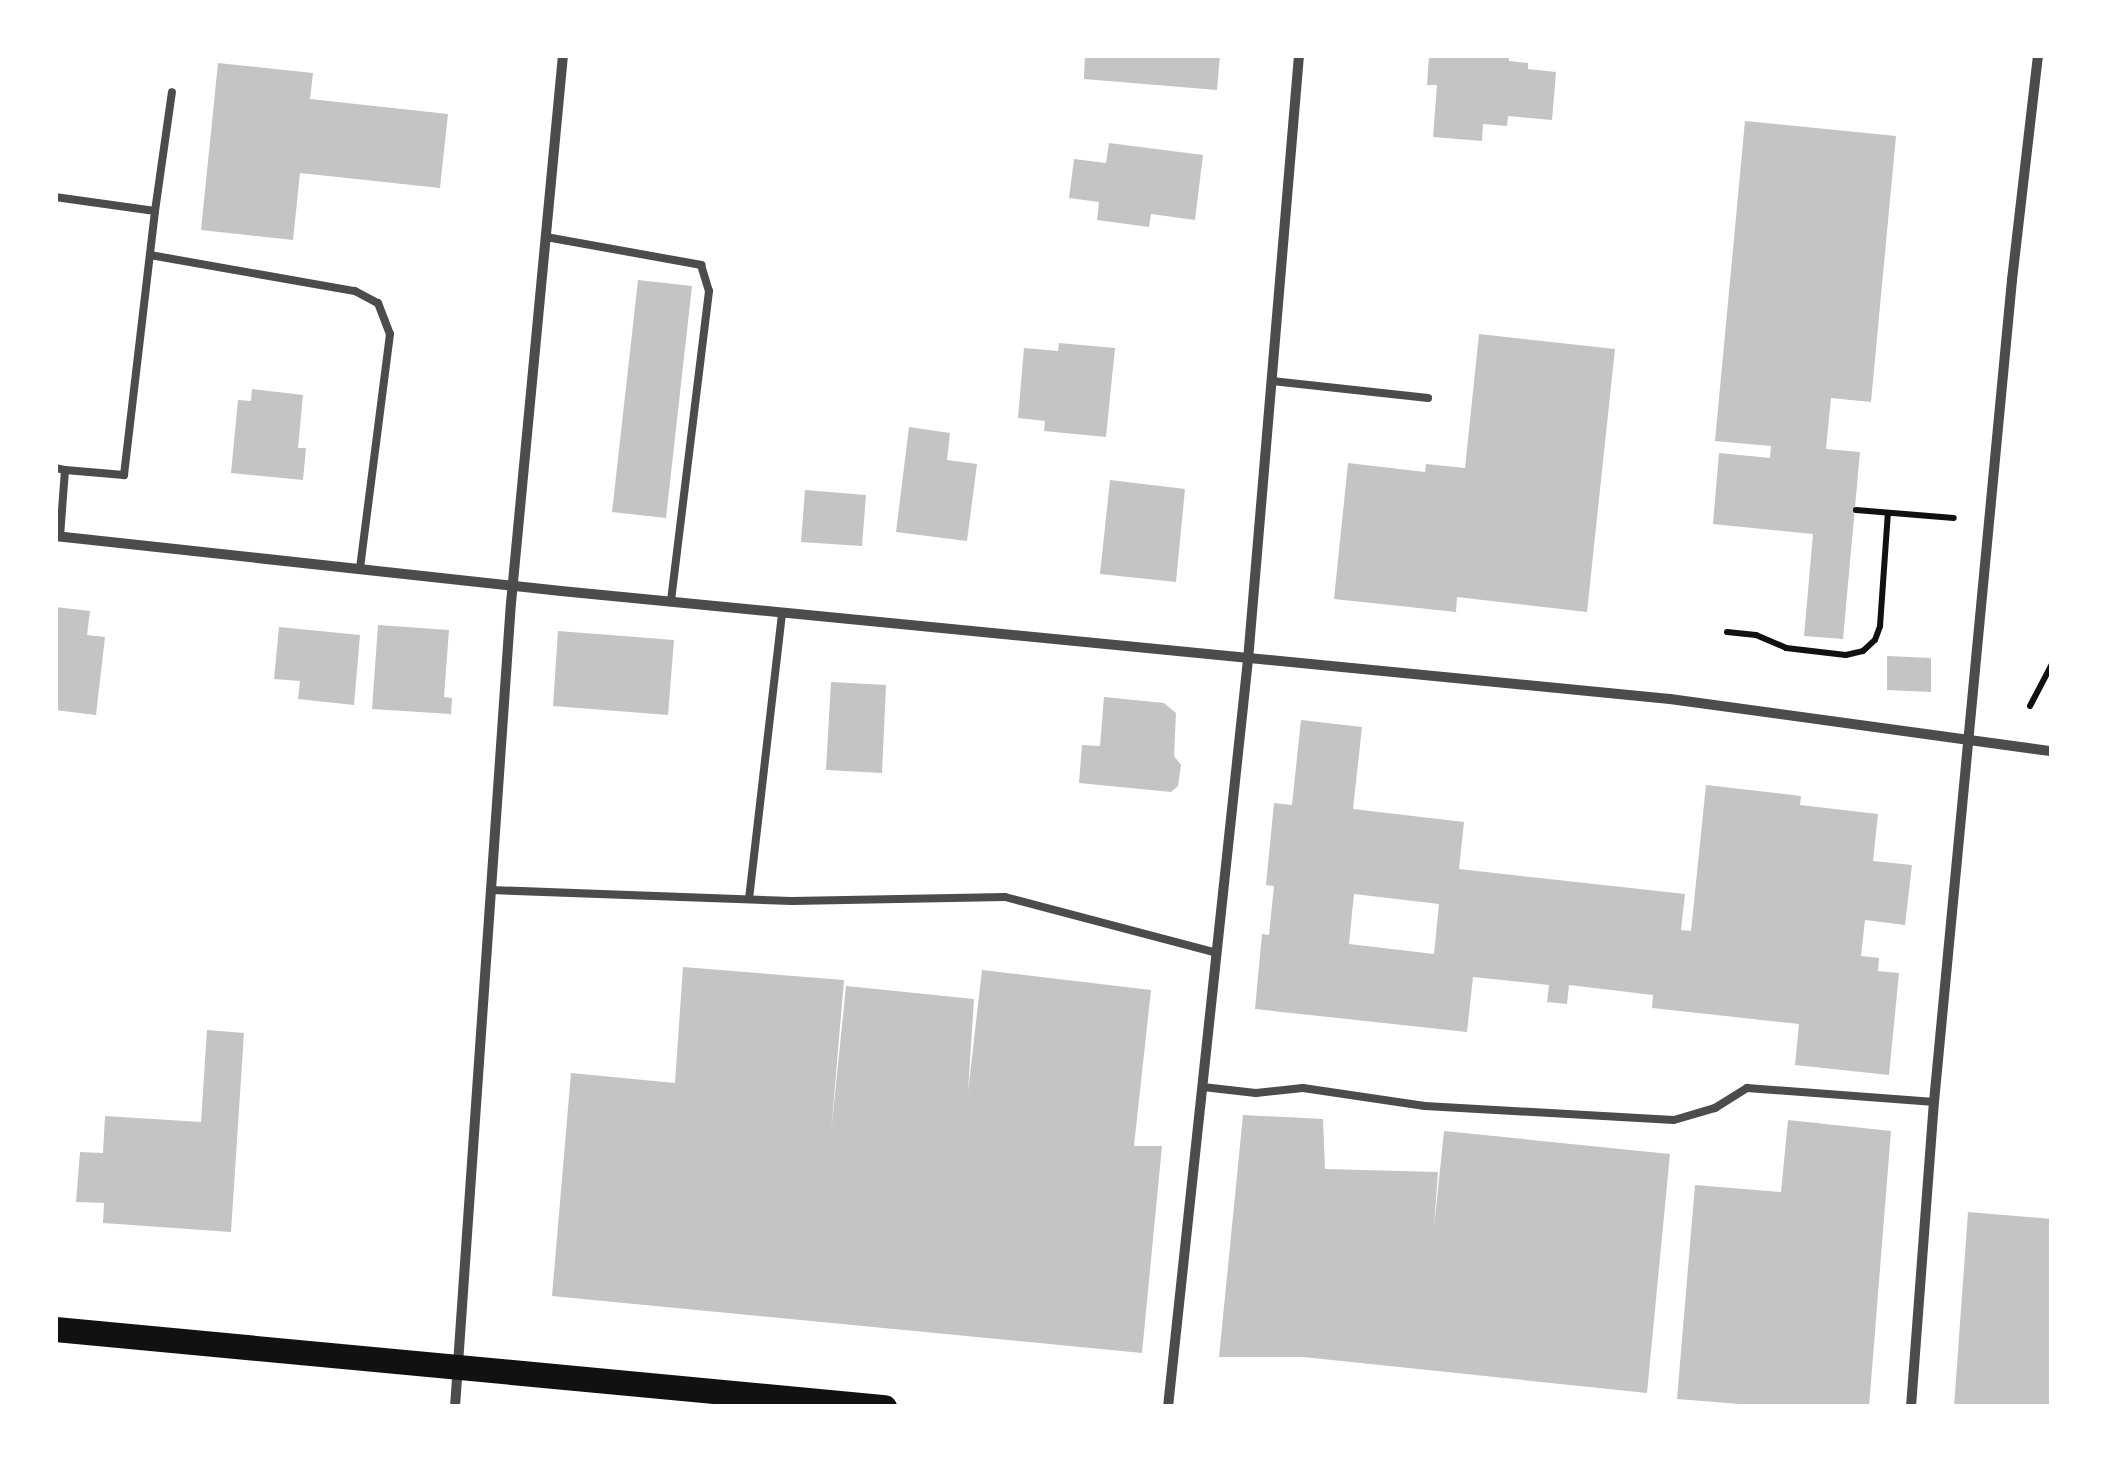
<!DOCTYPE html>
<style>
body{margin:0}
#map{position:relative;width:2107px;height:1462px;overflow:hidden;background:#fff;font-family:"DM Sans",sans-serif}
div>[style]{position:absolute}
.building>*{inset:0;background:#c4c4c4}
.path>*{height:6px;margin:-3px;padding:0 3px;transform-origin:3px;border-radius:3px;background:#111}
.service>*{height:8px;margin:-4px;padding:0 4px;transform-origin:4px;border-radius:4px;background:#4c4c4c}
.minor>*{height:10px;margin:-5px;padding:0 5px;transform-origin:5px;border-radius:5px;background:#4c4c4c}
.primary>*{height:25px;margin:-12.5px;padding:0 12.5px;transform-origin:12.5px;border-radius:12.5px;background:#111}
span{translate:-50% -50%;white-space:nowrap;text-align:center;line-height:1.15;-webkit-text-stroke:9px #fff;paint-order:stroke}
.frame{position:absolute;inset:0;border:58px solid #fff;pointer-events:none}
</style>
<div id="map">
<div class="building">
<div style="clip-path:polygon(1085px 55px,1220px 55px,1217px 90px,1084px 79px)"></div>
<div style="clip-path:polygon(1509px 55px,1509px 61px,1528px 63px,1528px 69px,1556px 72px,1552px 120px,1508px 116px,1507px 126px,1483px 124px,1482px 141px,1433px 137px,1437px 85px,1427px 85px,1429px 56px)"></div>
<div style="clip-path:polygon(218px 63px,313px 73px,310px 99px,448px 114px,440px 188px,300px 173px,293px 240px,201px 230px)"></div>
<div style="clip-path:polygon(1745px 121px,1896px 136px,1871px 402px,1831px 398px,1826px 449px,1860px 452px,1843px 639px,1804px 636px,1813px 534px,1713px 524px,1719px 453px,1770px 458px,1771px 446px,1715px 441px)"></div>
<div style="clip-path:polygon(1109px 143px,1203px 155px,1195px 220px,1151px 214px,1149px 227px,1097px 220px,1099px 202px,1069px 198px,1074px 159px,1106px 163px)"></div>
<div style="clip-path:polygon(638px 280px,692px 286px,666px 518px,612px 512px)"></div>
<div style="clip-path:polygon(1479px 334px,1615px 349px,1587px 612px,1457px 597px,1456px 612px,1334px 599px,1348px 463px,1425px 472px,1426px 464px,1465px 468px)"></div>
<div style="clip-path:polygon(1059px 343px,1115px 348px,1106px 437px,1044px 431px,1045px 421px,1018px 418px,1024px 348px,1058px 351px)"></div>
<div style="clip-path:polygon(252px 389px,303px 395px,298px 448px,306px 448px,303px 480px,231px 473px,238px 400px,251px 401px)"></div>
<div style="clip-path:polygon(909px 427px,950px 433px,947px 460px,977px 464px,967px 541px,896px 532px)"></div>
<div style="clip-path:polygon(1110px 480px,1185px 489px,1176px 582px,1100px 574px)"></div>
<div style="clip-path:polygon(805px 490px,866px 495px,862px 546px,801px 542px)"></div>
<div style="clip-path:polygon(55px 607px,90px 611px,87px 635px,105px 637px,96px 715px,55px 710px)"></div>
<div style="clip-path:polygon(378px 625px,449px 630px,444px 697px,452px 698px,451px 714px,372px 709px)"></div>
<div style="clip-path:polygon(279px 627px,360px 635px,354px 705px,298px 699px,300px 681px,274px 679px)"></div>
<div style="clip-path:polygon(558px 631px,674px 640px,668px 715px,553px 706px)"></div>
<div style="clip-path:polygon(1887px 656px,1931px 658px,1931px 692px,1887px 690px)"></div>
<div style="clip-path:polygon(831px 682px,886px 685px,882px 773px,826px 770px)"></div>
<div style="clip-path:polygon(1104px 697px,1164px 703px,1176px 713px,1174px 756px,1181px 765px,1178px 786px,1171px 792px,1079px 783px,1082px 745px,1100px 746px)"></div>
<div style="clip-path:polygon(evenodd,1301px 720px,1362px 727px,1353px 809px,1464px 822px,1459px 869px,1685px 894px,1681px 930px,1691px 931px,1706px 785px,1801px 796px,1800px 805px,1878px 814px,1873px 861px,1912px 865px,1905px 925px,1865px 920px,1861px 956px,1879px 958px,1878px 971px,1899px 973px,1889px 1075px,1795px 1065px,1799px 1024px,1652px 1008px,1653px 995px,1569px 985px,1567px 1004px,1547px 1002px,1549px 985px,1473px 977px,1467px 1032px,1255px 1009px,1262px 934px,1269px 935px,1274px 886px,1266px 885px,1274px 803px,1292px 805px,1301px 720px,1354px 894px,1439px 904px,1434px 954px,1349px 944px,1354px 894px)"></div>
<div style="clip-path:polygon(683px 967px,844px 980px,831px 1133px,846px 986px,974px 999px,968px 1092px,982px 970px,1151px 990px,1134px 1146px,1162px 1146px,1142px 1353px,552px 1296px,571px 1073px,675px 1083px)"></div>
<div style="clip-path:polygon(207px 1030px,244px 1033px,231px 1232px,103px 1223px,104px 1203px,76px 1202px,80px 1152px,103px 1153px,105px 1116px,201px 1122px)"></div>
<div style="clip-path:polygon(1243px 1115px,1323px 1119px,1325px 1169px,1438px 1172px,1434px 1228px,1444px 1131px,1670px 1154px,1647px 1393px,1303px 1357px,1219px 1357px)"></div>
<div style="clip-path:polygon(1788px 1120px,1891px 1131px,1869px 1407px,1777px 1407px,1677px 1399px,1695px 1185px,1781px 1192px)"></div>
<div style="clip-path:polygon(1968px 1212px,2052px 1219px,2052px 1407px,1954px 1407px)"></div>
</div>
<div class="path">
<div style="left:1856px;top:510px;width:98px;rotate:4.7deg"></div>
<div style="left:1727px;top:632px;width:29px;rotate:6deg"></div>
<div style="left:1756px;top:635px;width:33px;rotate:23deg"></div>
<div style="left:1786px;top:648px;width:60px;rotate:6.7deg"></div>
<div style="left:1846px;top:655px;width:17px;rotate:-13deg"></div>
<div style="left:1863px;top:651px;width:16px;rotate:-43deg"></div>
<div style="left:1875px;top:640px;width:15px;rotate:-70deg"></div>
<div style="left:1880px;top:626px;width:113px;rotate:-86deg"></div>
<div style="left:2030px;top:706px;width:47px;rotate:-62.4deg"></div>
</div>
<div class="service">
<div style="left:55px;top:197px;width:101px;rotate:8deg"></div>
<div style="left:155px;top:211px;width:266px;rotate:96.7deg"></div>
<div style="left:124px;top:475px;width:59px;rotate:-175.2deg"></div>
<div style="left:155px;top:211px;width:120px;rotate:-81.9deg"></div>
<div style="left:546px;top:237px;width:158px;rotate:10.2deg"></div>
<div style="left:701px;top:265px;width:27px;rotate:73deg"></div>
<div style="left:709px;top:291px;width:313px;rotate:97deg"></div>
<div style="left:150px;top:255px;width:208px;rotate:10deg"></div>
<div style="left:355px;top:291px;width:26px;rotate:28deg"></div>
<div style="left:378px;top:303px;width:33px;rotate:69deg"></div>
<div style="left:390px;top:334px;width:237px;rotate:97.3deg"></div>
<div style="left:1272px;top:381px;width:157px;rotate:6.2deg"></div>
<div style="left:55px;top:468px;width:10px;rotate:11deg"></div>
<div style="left:65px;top:470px;width:66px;rotate:94.3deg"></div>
<div style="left:491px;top:890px;width:301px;rotate:2.1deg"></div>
<div style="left:792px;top:901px;width:213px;rotate:-1.1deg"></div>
<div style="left:1005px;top:897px;width:219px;rotate:14.8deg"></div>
<div style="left:749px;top:899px;width:288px;rotate:-83.4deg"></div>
<div style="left:1203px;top:1087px;width:53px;rotate:6.5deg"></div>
<div style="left:1256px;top:1093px;width:47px;rotate:-6.1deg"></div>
<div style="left:1303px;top:1088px;width:123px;rotate:8.4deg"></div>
<div style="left:1425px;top:1106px;width:249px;rotate:3.2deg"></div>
<div style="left:1674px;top:1120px;width:43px;rotate:-16.3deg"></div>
<div style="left:1715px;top:1108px;width:38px;rotate:-32deg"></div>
<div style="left:1747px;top:1088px;width:188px;rotate:4.3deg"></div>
</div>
<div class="minor">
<div style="left:55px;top:536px;width:509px;rotate:6.2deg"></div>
<div style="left:561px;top:591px;width:1114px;rotate:5.56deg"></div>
<div style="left:1670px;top:699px;width:386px;rotate:7.8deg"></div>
<div style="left:455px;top:1407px;width:806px;rotate:-86.02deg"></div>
<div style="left:511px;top:603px;width:550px;rotate:-84.58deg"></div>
<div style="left:1168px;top:1407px;width:751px;rotate:-83.89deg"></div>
<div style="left:1248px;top:660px;width:607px;rotate:-85.18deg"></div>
<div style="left:1911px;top:1407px;width:306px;rotate:-85.7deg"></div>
<div style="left:1934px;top:1102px;width:826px;rotate:-84.58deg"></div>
<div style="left:2012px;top:280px;width:226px;rotate:-83.4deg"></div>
</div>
<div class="primary">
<div style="left:55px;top:1329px;width:833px;rotate:5.38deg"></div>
</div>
<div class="frame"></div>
</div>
